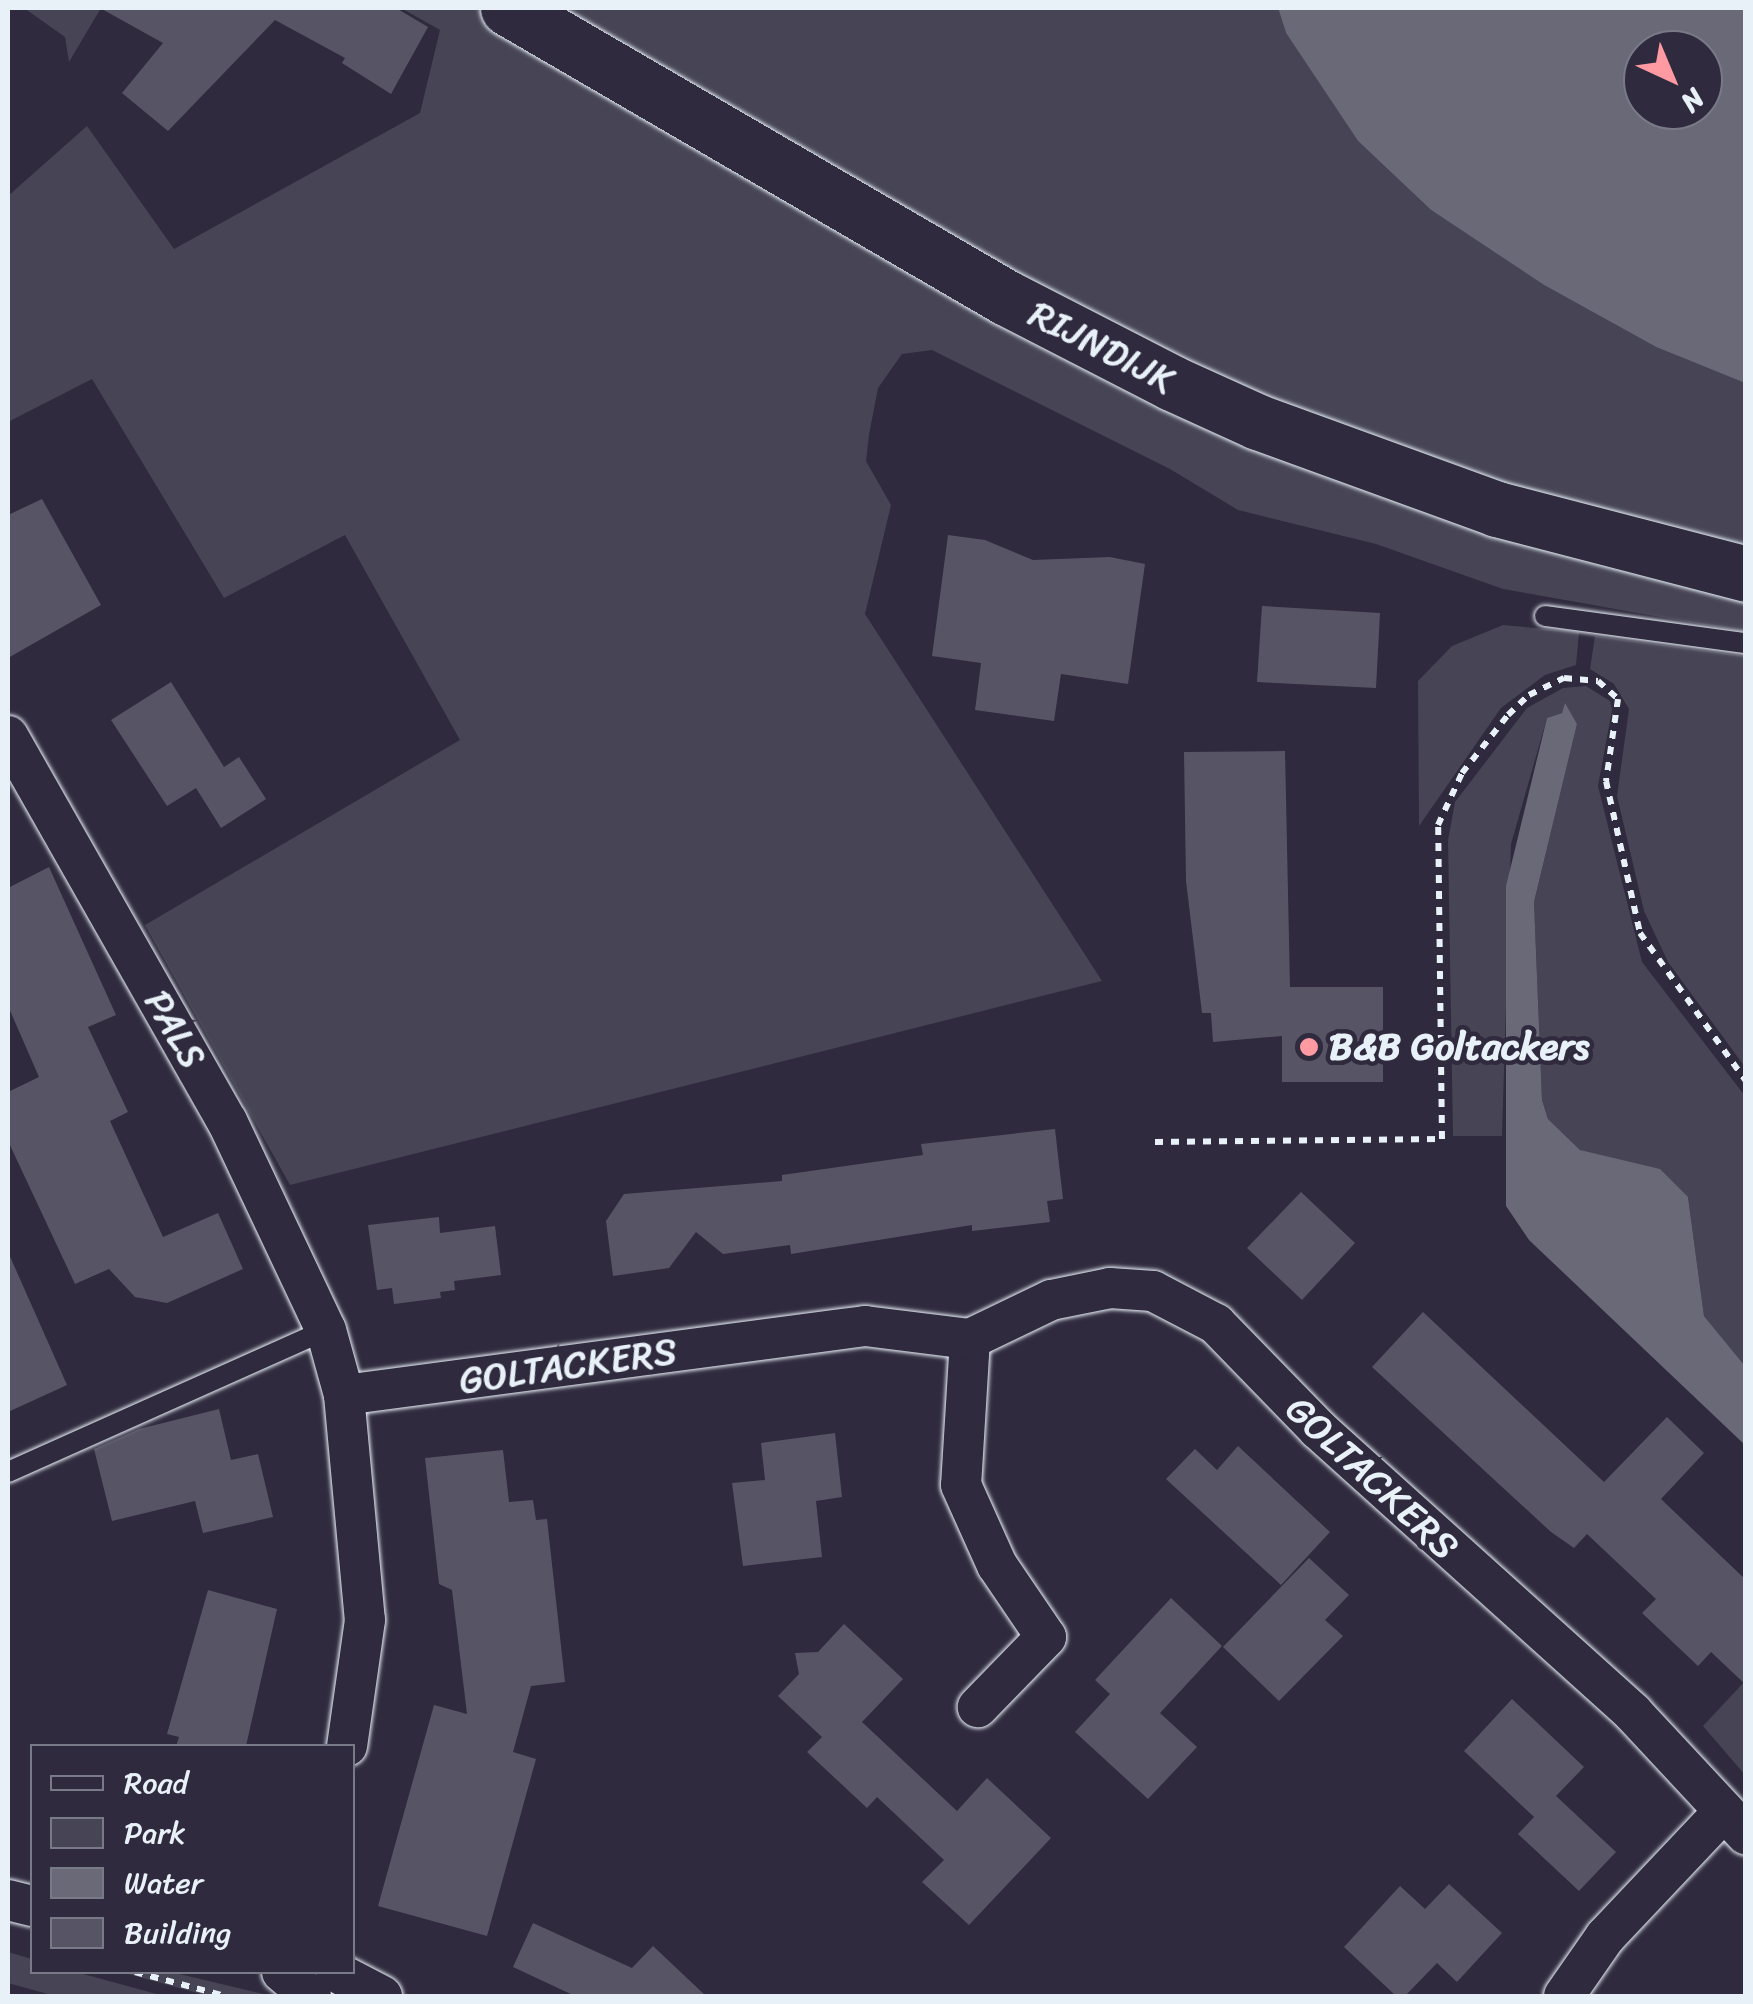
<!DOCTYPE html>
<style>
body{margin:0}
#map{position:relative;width:1753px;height:2004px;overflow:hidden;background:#2f2a3d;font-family:Sriracha,sans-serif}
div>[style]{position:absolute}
.green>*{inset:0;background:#464455}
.water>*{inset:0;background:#696978}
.building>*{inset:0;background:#575565}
.path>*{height:6px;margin-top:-3px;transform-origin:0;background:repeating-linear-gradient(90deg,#e8f1f8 0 8px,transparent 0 16px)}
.roads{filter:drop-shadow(0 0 2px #e8f1f8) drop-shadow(0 0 2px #e8f1f8)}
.lane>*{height:20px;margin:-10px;padding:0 10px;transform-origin:10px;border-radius:10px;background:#2f2a3d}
.street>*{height:40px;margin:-20px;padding:0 20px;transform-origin:20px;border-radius:20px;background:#2f2a3d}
.secondary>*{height:55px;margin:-27.5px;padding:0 27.5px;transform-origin:27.5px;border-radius:27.5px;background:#2f2a3d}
.dots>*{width:28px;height:28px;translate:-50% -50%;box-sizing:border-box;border:5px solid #2f2a3d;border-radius:50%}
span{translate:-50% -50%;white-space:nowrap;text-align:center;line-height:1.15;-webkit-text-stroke:9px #2f2a3d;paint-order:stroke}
.street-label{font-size:38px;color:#e8f1f8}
.poi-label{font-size:38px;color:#e8f1f8;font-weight:700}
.left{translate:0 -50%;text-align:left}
.frame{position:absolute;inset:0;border:10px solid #e8f1f8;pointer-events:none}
.legend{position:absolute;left:30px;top:1744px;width:325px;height:230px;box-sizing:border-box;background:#2f2a3d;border:2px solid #797a88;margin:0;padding:12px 18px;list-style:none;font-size:30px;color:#e8f1f8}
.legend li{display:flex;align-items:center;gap:20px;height:50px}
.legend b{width:50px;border:2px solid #797a88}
.north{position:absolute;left:1623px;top:30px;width:100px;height:100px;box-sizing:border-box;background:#2f2a3d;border:2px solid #797a88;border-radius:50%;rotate:136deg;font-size:28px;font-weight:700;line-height:40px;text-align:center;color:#e8f1f8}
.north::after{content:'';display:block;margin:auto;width:35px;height:45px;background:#ff9aa2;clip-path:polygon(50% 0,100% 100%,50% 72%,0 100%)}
</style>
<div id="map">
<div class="green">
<div style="clip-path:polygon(24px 8px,101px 8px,69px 62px,65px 37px)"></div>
<div style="clip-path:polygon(401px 8px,482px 8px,941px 277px,1745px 587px,1745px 632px,1503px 589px,1376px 544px,1238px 510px,1170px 469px,932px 350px,902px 354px,878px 388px,869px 435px,866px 461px,891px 505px,865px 614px,1102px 981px,290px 1185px,145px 925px,460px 740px,345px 535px,224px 598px,92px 379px,8px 422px,8px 196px,87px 126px,174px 249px,420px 113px,440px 30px)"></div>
<div style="clip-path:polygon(538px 8px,1278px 8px,1286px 33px,1358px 141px,1431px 210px,1544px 285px,1656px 347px,1745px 383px,1745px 555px,1609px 523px,1135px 347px)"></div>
<div style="clip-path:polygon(1503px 625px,1579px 632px,1576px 665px,1545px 675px,1501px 708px,1419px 826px,1418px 681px,1452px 646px)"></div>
<div style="clip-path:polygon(1595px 636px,1745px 656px,1745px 1067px,1668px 962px,1644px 911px,1617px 796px,1629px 709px,1614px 684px,1590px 669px)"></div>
<div style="clip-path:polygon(1586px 686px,1610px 701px,1612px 710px,1598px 786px,1642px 962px,1745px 1096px,1745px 1366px,1704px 1316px,1688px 1197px,1580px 1150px,1548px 1119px,1542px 1100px,1534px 902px,1577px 724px,1565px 704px,1562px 713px,1547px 718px,1511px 844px,1502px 1136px,1453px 1136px,1448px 840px,1455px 802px,1527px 708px,1563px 688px)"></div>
<div style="clip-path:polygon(1745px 1681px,1745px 1775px,1703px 1726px)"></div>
<div style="clip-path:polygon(8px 1952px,32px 1959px,32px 1972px,76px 1972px,164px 1996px,55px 1996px,8px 1983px)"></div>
<div style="clip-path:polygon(121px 1972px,171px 1972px,272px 1996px,208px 1996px)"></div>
</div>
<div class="water">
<div style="clip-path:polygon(evenodd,1278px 8px,1745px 8px,1745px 383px,1656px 347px,1544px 285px,1431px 210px,1358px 141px,1286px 33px,1278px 8px,1643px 50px,1703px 50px,1703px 110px,1643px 110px,1643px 50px)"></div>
<div style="clip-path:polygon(1565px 703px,1577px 724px,1534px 902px,1542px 1100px,1548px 1119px,1580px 1150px,1660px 1169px,1688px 1197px,1704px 1316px,1745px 1366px,1745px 1445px,1529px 1240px,1506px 1206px,1506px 886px,1547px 718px,1562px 713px)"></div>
</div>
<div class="building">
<div style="clip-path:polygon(100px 8px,396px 8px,428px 27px,391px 94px,342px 63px,345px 58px,275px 20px,168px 131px,122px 93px,163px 43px)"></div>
<div style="clip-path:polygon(42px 499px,101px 605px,8px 658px,8px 515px)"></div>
<div style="clip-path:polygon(948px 535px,985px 540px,1033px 560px,1110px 557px,1145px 564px,1128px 684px,1061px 674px,1054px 721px,975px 710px,981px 663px,932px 656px)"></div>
<div style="clip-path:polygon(1262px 606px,1380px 613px,1376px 688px,1257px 682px)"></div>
<div style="clip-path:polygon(171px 682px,224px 767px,239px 757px,266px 799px,221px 828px,196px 788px,167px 806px,111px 720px)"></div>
<div style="clip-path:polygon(1285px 751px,1290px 987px,1383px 987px,1383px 1082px,1282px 1082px,1282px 1036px,1213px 1042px,1211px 1013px,1202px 1013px,1186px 881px,1184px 752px)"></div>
<div style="clip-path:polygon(49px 867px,116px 1015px,88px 1027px,128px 1112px,110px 1121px,163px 1237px,218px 1213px,243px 1269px,167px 1303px,135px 1297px,109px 1269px,75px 1284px,8px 1141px,8px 1092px,39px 1077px,8px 1006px,8px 888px)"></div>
<div style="clip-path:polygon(1055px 1129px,1063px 1199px,1047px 1201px,1050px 1222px,972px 1231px,972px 1225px,791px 1254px,790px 1245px,723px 1254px,696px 1232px,669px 1268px,613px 1276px,606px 1221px,624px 1194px,782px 1181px,782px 1175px,923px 1155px,921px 1144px)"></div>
<div style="clip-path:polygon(1301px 1192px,1355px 1243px,1302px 1300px,1247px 1248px)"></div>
<div style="clip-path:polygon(439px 1217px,440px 1233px,495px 1226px,501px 1275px,454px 1281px,455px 1290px,440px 1292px,441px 1298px,394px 1304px,392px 1288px,377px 1290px,368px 1225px)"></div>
<div style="clip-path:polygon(8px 1252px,67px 1385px,8px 1412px)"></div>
<div style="clip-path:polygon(1423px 1312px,1604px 1482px,1667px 1417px,1704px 1453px,1661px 1499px,1746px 1580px,1746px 1685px,1711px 1652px,1698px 1666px,1642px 1613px,1656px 1599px,1587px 1534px,1574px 1548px,1551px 1532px,1372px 1367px)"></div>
<div style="clip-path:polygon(219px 1409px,231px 1460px,258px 1454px,273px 1517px,203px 1533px,195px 1501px,112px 1521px,94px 1449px,139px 1429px)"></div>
<div style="clip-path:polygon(835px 1433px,842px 1497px,816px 1501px,822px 1557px,743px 1566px,732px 1483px,765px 1480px,761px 1443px)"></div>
<div style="clip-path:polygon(1238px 1446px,1330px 1532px,1281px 1585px,1166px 1479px,1195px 1449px,1217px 1470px)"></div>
<div style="clip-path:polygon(503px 1450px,509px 1502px,533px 1500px,536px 1520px,547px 1519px,565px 1682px,531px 1686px,513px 1752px,536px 1759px,487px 1936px,378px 1906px,434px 1705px,467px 1714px,452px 1590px,439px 1584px,425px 1458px)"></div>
<div style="clip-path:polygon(1309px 1558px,1349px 1595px,1325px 1620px,1343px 1636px,1279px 1701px,1223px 1647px)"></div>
<div style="clip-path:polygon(208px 1590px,277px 1609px,246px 1746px,176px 1746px,179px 1737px,167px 1734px)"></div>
<div style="clip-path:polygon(1171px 1598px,1222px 1646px,1160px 1713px,1197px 1747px,1148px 1799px,1075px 1732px,1110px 1694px,1095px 1680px)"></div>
<div style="clip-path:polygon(844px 1624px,903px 1679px,862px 1722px,957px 1811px,987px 1778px,1051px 1838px,969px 1925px,922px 1882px,944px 1860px,877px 1797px,867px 1808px,807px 1752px,822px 1737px,778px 1696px,799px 1674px,795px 1653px,818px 1652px)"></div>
<div style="clip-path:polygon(1512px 1699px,1584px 1767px,1556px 1796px,1616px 1852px,1579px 1891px,1518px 1834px,1534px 1817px,1464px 1751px)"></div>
<div style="clip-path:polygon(1449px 1884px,1502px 1933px,1457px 1982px,1437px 1963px,1405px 1996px,1396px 1996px,1344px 1947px,1400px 1886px,1425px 1909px)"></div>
<div style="clip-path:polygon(533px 1923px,632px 1968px,653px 1946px,706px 1996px,575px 1996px,513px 1967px)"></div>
</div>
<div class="path">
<div style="left:1155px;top:1142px;width:287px;rotate:-0.6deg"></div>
<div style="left:1442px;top:1139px;width:314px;rotate:-90.7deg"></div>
<div style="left:1438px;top:825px;width:57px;rotate:-65.2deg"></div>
<div style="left:1462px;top:773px;width:74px;rotate:-51.6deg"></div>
<div style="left:1508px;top:715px;width:29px;rotate:-44deg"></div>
<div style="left:1529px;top:695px;width:39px;rotate:-26deg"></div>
<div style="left:1564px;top:678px;width:34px;rotate:5deg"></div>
<div style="left:1598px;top:681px;width:27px;rotate:42deg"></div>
<div style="left:1618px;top:699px;width:83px;rotate:98.3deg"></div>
<div style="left:1606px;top:781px;width:156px;rotate:77.4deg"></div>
<div style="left:1640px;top:933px;width:182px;rotate:54.4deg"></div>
<div style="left:135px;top:1972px;width:93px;rotate:14.9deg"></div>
</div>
<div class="roads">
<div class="lane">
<div style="left:1545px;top:616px;width:203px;rotate:7.7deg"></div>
<div style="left:8px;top:1472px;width:348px;rotate:-24.1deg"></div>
</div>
<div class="street">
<div style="left:8px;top:736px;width:443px;rotate:60.4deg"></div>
<div style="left:227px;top:1121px;width:231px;rotate:64.7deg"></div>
<div style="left:326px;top:1330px;width:67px;rotate:74.5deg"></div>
<div style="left:344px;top:1395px;width:226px;rotate:84.7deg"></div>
<div style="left:365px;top:1620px;width:127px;rotate:98.1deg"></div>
<div style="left:970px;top:1339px;width:146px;rotate:93.5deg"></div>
<div style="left:961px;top:1485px;width:88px;rotate:65.8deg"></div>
<div style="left:997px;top:1565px;width:87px;rotate:55.8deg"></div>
<div style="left:1046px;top:1637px;width:98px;rotate:134.2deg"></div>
<div style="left:344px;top:1395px;width:526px;rotate:-7.54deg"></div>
<div style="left:865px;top:1326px;width:106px;rotate:7.1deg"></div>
<div style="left:970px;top:1339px;width:90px;rotate:-25.7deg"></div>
<div style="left:1051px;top:1300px;width:60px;rotate:-11.5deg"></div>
<div style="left:1110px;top:1288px;width:43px;rotate:4deg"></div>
<div style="left:1153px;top:1291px;width:71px;rotate:27.6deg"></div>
<div style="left:1216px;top:1324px;width:146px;rotate:45.8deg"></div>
<div style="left:1318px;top:1429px;width:424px;rotate:42deg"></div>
<div style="left:1633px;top:1713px;width:166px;rotate:47deg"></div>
<div style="left:8px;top:1900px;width:25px;rotate:14deg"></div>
<div style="left:282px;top:1972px;width:38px;rotate:40deg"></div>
<div style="left:336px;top:1972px;width:52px;rotate:27.6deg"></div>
<div style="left:1564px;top:1996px;width:72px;rotate:-55.2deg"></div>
<div style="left:1605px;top:1937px;width:173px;rotate:-46.6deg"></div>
</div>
<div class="secondary">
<div style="left:508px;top:8px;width:575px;rotate:30.18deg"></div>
<div style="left:1005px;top:297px;width:188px;rotate:27.2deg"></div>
<div style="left:1172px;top:383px;width:94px;rotate:24.4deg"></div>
<div style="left:1258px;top:422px;width:254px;rotate:20deg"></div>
<div style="left:1497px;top:509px;width:257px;rotate:14.6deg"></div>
</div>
</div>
<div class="dots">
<div style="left:1309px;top:1047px;background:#ff9aa2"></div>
</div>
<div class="street-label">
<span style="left:1102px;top:347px;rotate:27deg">RIJNDIJK</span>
<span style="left:175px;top:1029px;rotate:60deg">PALS</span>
<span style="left:568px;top:1366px;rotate:-8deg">GOLTACKERS</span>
<span style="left:1372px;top:1478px;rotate:43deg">GOLTACKERS</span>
</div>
<div class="poi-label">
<span class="left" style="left:1329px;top:1047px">B&amp;B Goltackers</span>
</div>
<div class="frame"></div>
<ul class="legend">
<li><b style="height:12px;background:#2f2a3d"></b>Road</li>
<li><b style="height:28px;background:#464455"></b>Park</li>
<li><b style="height:28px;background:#696978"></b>Water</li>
<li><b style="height:28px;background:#575565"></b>Building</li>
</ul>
<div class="north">N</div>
</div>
